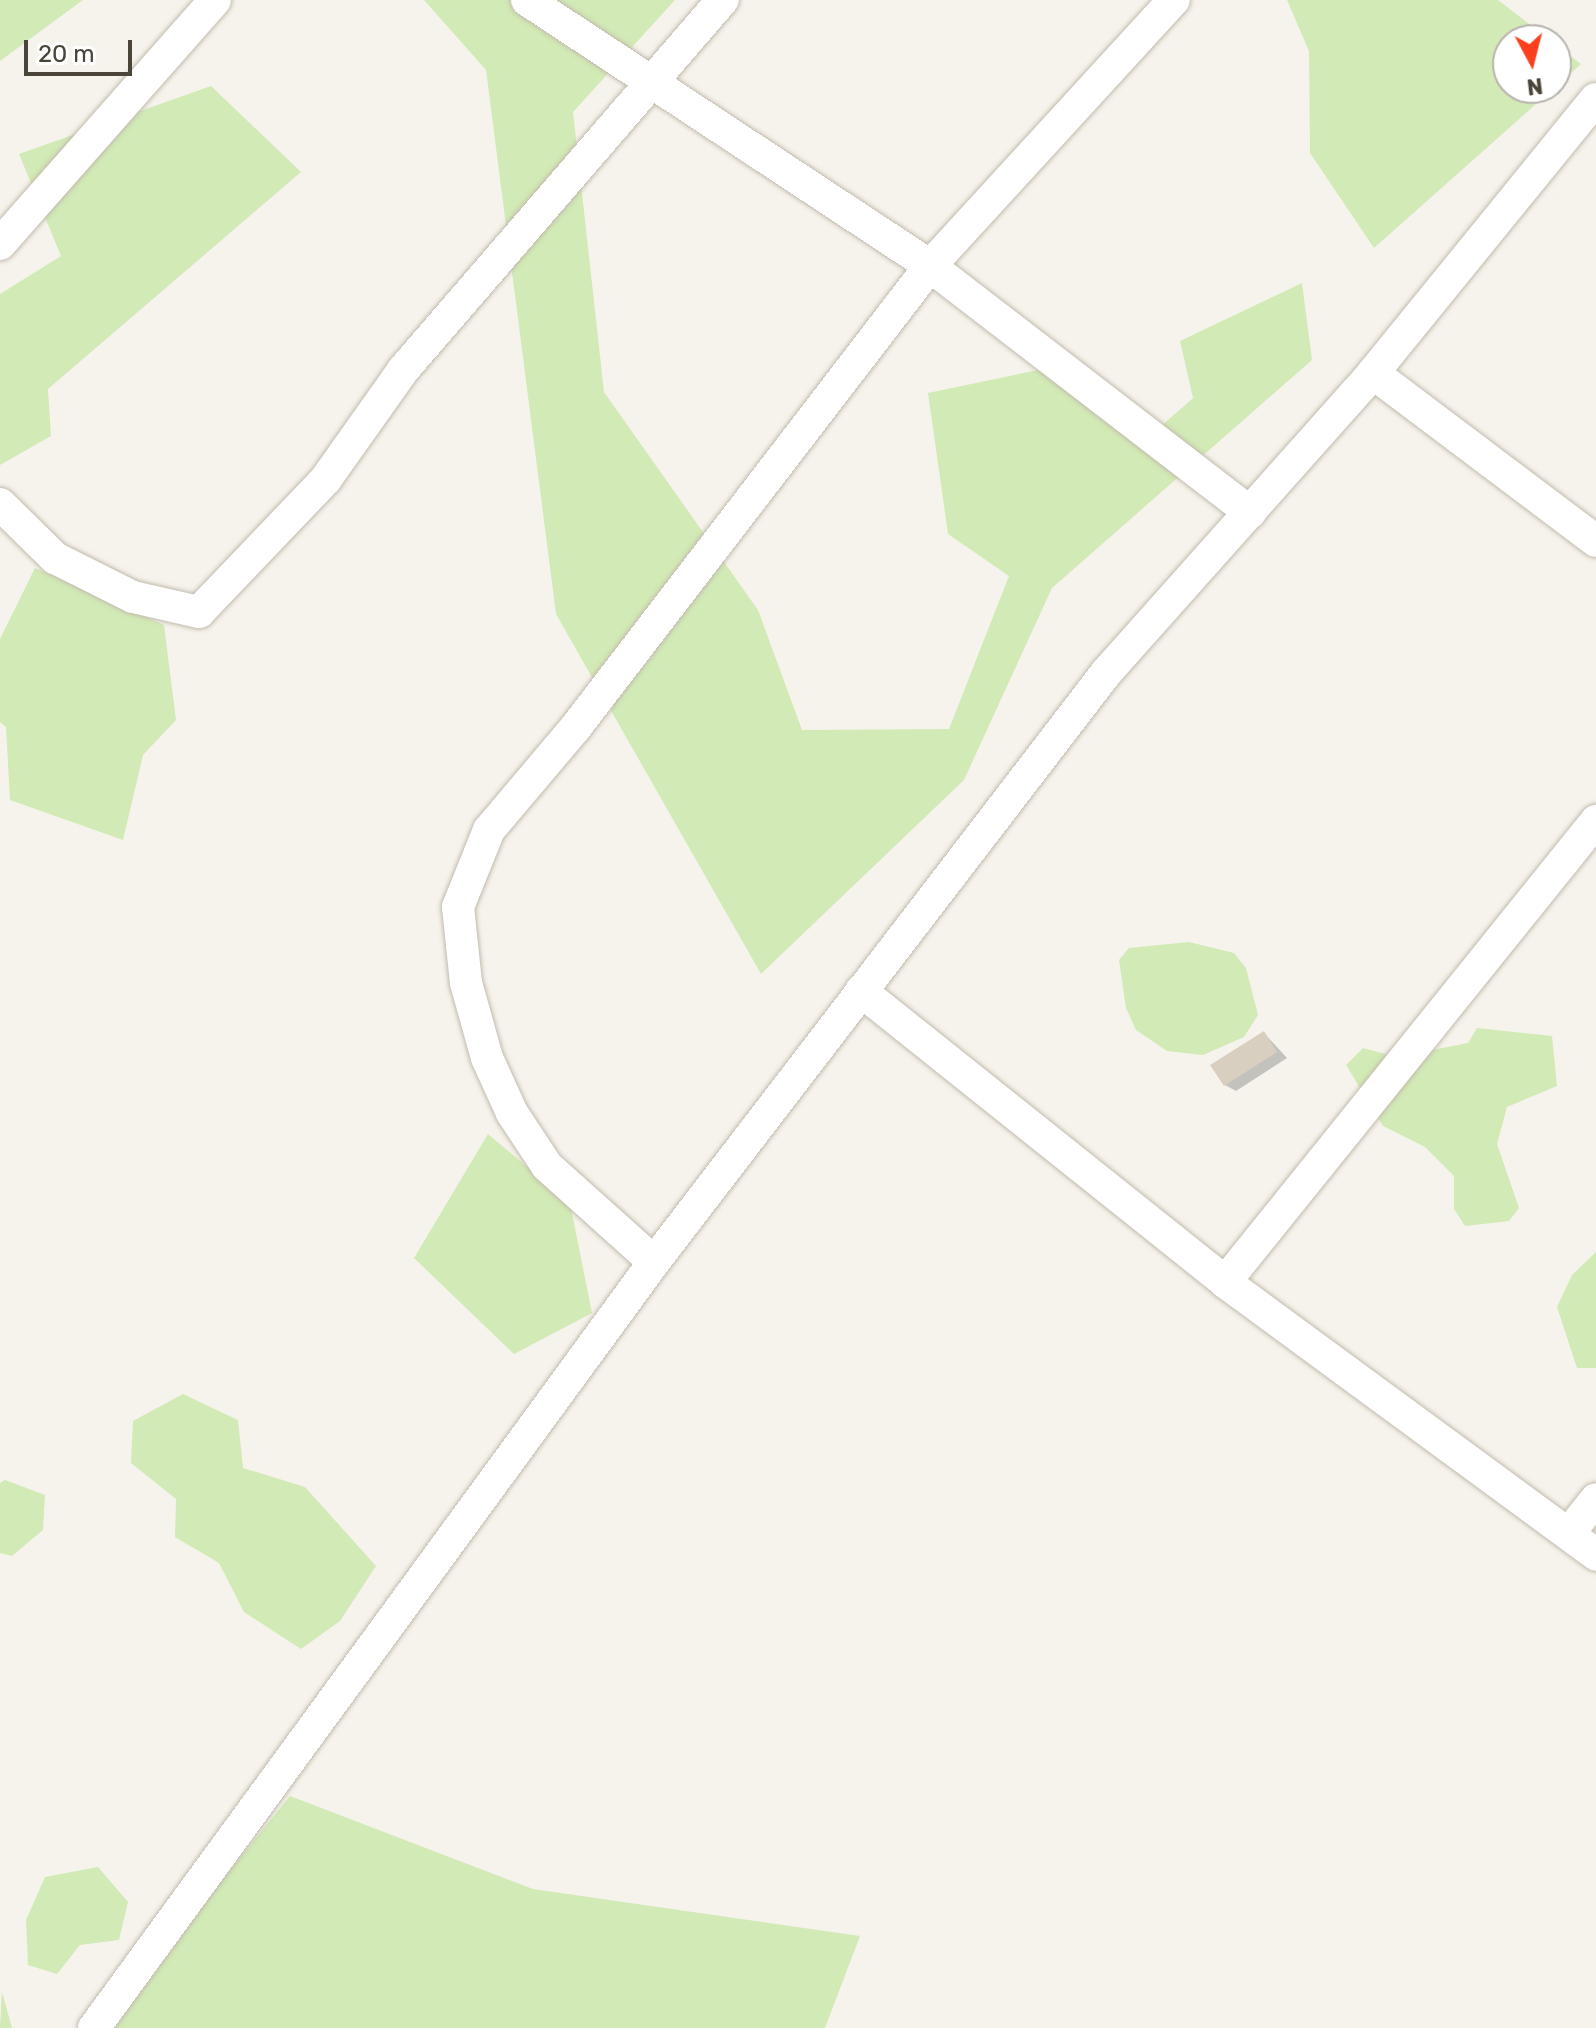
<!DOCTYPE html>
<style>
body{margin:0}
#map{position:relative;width:1596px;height:2028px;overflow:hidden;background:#f6f3ec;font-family:Rubik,sans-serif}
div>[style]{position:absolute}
.green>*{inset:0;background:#d2eab5}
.shadow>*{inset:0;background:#0003}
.building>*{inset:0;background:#d8cfc1}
.roads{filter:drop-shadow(0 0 2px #c2bbae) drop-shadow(0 0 2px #c2bbae)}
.street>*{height:32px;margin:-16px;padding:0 16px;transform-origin:16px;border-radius:16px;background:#fff}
span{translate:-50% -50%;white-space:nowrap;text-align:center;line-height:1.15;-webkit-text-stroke:8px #fff;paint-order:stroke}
.north{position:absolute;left:1492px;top:24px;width:80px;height:80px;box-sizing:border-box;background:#fff;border:2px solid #b7b4b0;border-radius:50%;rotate:173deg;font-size:22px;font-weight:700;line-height:32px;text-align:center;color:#4b4439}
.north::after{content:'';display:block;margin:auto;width:28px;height:36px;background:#fc3f1d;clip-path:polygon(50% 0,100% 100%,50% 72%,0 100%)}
.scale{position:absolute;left:24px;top:40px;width:108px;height:36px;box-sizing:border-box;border:4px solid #4b4439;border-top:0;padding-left:10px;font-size:24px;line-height:28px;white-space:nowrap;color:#4b4439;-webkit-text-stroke:6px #fff;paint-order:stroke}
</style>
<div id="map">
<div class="green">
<div style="clip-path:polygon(0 0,83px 0,0 61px)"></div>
<div style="clip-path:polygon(424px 0,675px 0,573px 112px,604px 392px,758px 610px,802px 730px,949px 729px,1009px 576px,948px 534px,928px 393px,1057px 366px,1151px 435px,1193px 398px,1180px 341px,1302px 283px,1312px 360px,1052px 588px,964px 780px,761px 974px,556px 614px,486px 70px)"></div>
<div style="clip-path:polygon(1287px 0,1498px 0,1550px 40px,1508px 40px,1508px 88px,1554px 88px,1374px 248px,1310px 153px,1309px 51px)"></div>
<div style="clip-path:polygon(1556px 45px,1581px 64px,1556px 87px)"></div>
<div style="clip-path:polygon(211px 86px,301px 172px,48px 389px,51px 436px,0 465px,0 294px,61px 256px,19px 154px)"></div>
<div style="clip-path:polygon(35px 568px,164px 625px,176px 720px,143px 755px,123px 840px,10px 800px,6px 727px,0 722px,0 639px)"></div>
<div style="clip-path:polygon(1189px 942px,1234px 953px,1246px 968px,1258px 1015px,1244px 1037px,1203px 1055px,1167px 1051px,1136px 1030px,1126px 1008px,1119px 960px,1129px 948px)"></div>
<div style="clip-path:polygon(1477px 1028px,1552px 1036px,1557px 1086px,1507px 1107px,1497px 1144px,1519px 1208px,1509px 1221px,1465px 1226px,1454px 1209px,1454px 1176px,1425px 1147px,1383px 1126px,1346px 1065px,1363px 1048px,1397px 1057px,1468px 1043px)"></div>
<div style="clip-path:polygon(488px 1134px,570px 1203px,592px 1313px,514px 1354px,414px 1258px)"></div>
<div style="clip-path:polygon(1596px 1252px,1596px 1368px,1577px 1368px,1557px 1307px,1572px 1275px)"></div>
<div style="clip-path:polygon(183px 1394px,238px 1420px,243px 1468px,305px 1487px,376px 1566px,340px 1621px,301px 1649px,244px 1612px,219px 1563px,175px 1537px,176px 1499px,131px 1463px,133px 1421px)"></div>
<div style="clip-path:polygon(5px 1480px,45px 1495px,43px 1530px,12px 1556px,0 1553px,0 1483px)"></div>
<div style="clip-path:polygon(290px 1796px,533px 1889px,860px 1936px,825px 2028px,102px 2028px)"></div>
<div style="clip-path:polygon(98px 1867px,128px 1902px,119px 1940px,80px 1945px,57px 1974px,28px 1965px,26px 1920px,45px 1877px)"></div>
<div style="clip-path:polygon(2px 1992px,12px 2028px,0 2028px)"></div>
</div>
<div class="shadow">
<div style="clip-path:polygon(1264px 1033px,1287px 1058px,1236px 1091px,1225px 1085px)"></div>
</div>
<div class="building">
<div style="clip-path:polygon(1264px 1031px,1277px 1052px,1224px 1086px,1210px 1065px)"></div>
</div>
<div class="roads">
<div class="street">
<div style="left:527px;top:0;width:483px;rotate:33.4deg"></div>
<div style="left:930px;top:266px;width:404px;rotate:37.6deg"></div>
<div style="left:0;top:244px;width:325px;rotate:-48.6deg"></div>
<div style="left:1373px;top:373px;width:279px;rotate:37deg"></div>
<div style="left:0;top:504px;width:77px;rotate:44.5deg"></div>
<div style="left:55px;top:558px;width:87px;rotate:26.6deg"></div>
<div style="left:133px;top:597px;width:68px;rotate:12.8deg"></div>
<div style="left:199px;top:612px;width:184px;rotate:-46.3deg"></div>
<div style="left:326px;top:479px;width:135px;rotate:-54.7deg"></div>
<div style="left:404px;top:369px;width:488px;rotate:-49.2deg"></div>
<div style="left:861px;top:991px;width:466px;rotate:38.6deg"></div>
<div style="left:1225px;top:1282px;width:461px;rotate:36.3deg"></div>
<div style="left:654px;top:1262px;width:144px;rotate:-138.1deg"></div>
<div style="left:547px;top:1166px;width:64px;rotate:-123.4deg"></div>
<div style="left:512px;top:1113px;width:60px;rotate:-114.4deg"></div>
<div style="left:487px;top:1058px;width:78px;rotate:-105.6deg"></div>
<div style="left:466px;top:983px;width:76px;rotate:-96deg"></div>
<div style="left:458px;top:907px;width:83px;rotate:-68.1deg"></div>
<div style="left:489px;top:830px;width:135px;rotate:-49.8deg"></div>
<div style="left:576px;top:727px;width:581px;rotate:-52.48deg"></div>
<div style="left:930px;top:266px;width:361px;rotate:-47.5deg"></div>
<div style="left:1225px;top:1282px;width:592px;rotate:-51.17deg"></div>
<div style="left:1569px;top:1533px;width:43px;rotate:-51.5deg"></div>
<div style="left:94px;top:2028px;width:949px;rotate:-53.83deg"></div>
<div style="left:654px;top:1262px;width:742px;rotate:-52.5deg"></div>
<div style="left:1106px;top:673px;width:402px;rotate:-48.3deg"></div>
<div style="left:1373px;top:373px;width:353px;rotate:-50.9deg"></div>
</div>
</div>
<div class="north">N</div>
<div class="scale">20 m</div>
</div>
